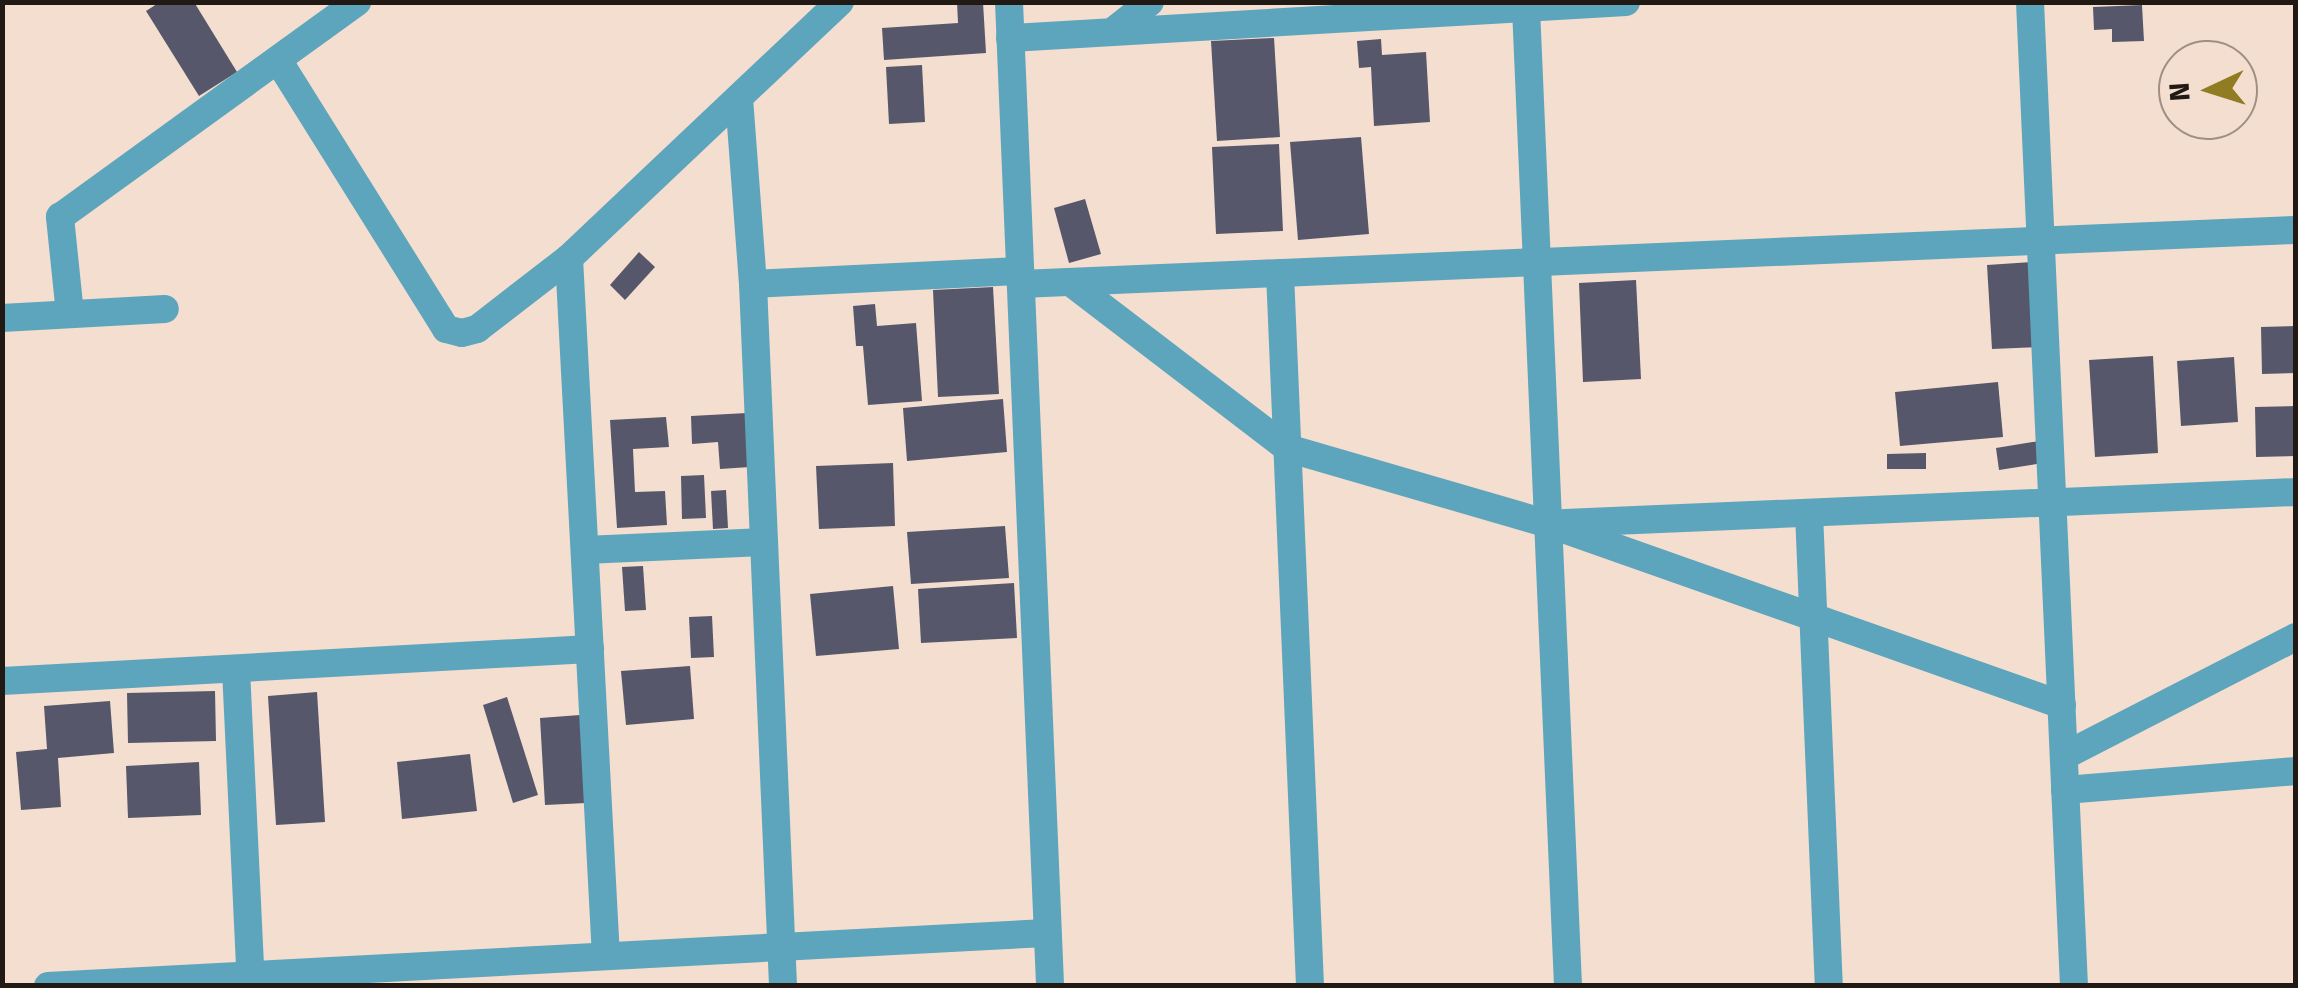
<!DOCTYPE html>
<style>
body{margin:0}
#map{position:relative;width:2298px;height:988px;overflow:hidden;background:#f4decf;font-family:"Fira Sans",sans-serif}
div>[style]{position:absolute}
.building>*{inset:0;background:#57576b}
.minor>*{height:28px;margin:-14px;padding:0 14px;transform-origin:14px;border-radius:14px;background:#5da5bc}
span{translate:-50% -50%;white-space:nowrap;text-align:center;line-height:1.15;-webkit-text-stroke:10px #f4decf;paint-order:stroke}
.frame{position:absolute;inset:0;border:5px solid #211914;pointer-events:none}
.north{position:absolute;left:2158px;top:40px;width:100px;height:100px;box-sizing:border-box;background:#f4decf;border:2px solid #a08f84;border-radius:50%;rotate:266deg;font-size:28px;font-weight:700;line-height:40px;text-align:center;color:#211914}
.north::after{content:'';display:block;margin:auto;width:35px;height:45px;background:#907d23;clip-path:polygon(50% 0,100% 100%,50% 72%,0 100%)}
</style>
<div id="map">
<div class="building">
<div style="clip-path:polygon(160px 2px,194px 2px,237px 72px,199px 96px,146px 11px)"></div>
<div style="clip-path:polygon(957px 2px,983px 2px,986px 53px,884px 60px,882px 28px,958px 23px)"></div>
<div style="clip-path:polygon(2142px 5px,2144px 41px,2112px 42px,2112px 29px,2094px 30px,2093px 7px)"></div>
<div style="clip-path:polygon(1274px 38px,1280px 137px,1217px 141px,1211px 41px)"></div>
<div style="clip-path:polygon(1381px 39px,1382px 55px,1426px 52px,1430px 122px,1374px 126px,1371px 67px,1359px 68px,1357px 41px)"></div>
<div style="clip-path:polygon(922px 65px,925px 122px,889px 124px,886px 67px)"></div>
<div style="clip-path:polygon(1361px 137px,1369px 234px,1298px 240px,1290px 142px)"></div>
<div style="clip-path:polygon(1279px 144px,1283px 231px,1216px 234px,1212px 147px)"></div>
<div style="clip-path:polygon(1085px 199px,1101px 254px,1069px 263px,1054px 208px)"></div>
<div style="clip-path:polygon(639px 252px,655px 267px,625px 300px,610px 285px)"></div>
<div style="clip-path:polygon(2032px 262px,2038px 347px,1992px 349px,1987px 265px)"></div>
<div style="clip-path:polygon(1636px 280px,1641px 379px,1583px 382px,1579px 283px)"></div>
<div style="clip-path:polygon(993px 287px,999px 394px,938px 397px,933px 290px)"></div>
<div style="clip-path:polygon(875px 304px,877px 326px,916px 323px,922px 401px,868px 405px,863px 346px,856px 346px,853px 306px)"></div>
<div style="clip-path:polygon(2296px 326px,2296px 373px,2262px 374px,2261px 327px)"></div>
<div style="clip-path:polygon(2153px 356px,2158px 453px,2095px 457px,2089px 360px)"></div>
<div style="clip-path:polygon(2234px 357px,2238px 422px,2181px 426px,2177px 361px)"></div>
<div style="clip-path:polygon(1998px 382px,2003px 437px,1900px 446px,1895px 392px)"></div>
<div style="clip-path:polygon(1003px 399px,1007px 452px,907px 461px,903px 408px)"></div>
<div style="clip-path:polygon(2296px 406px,2296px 456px,2256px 457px,2255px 407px)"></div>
<div style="clip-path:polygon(747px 413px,750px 467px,720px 469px,718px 442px,692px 444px,691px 416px)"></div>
<div style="clip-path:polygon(666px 417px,669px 447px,633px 449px,635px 492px,665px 491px,667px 525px,617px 528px,610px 420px)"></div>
<div style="clip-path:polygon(2039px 441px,2043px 463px,1999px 470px,1996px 448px)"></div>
<div style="clip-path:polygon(1926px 453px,1926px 469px,1887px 469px,1887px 454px)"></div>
<div style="clip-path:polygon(893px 463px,895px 526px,819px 529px,816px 466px)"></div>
<div style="clip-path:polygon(704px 475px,706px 518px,682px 519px,681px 476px)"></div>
<div style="clip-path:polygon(726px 490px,728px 528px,713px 529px,711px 491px)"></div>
<div style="clip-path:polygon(1005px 526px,1009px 578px,911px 584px,907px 532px)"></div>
<div style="clip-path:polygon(643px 566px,646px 610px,625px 611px,622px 567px)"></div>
<div style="clip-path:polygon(1014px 583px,1017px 638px,921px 643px,918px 589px)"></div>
<div style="clip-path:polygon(893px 586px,899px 649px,816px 656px,810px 594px)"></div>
<div style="clip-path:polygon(712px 616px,714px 657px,691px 658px,689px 617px)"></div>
<div style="clip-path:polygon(690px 666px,694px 719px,626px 725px,621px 671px)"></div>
<div style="clip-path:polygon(215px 691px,216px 741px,128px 743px,127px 693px)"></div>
<div style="clip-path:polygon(317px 692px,325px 822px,276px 825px,268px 696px)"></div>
<div style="clip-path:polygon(507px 697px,538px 795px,513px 803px,483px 705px)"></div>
<div style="clip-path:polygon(110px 701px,114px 753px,58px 758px,61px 807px,21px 810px,16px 752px,47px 749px,44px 706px)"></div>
<div style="clip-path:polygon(580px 715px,586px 803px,545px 805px,540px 718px)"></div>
<div style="clip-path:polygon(470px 754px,477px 811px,402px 819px,397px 762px)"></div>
<div style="clip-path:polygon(199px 762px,201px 815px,128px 818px,126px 766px)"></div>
</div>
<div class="minor">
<div style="left:1009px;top:2px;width:985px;rotate:87.61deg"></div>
<div style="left:1534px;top:2px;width:10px;rotate:143deg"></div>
<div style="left:1526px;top:8px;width:979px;rotate:87.54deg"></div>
<div style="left:2030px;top:2px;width:985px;rotate:87.44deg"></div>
<div style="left:1112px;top:32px;width:48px;rotate:-38.3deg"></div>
<div style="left:1010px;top:38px;width:617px;rotate:-3.34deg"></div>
<div style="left:278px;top:60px;width:317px;rotate:58deg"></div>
<div style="left:446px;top:329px;width:16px;rotate:14deg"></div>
<div style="left:462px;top:333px;width:16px;rotate:-15deg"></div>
<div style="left:477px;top:329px;width:116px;rotate:-37.7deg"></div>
<div style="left:569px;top:258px;width:373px;rotate:-43.4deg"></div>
<div style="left:739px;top:98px;width:187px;rotate:85.7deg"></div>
<div style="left:753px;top:284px;width:703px;rotate:87.55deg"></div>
<div style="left:569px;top:258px;width:699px;rotate:86.97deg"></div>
<div style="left:1280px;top:273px;width:714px;rotate:87.59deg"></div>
<div style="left:1070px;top:282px;width:273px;rotate:37.4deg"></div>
<div style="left:1287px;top:448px;width:273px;rotate:16.2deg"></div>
<div style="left:1549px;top:524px;width:544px;rotate:19.43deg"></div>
<div style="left:753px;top:284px;width:267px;rotate:-2.8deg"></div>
<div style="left:1021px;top:284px;width:1276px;rotate:-2.43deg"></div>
<div style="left:70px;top:314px;width:98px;rotate:-95.9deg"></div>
<div style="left:60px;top:217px;width:367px;rotate:-35.9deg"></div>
<div style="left:2px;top:318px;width:163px;rotate:-3.2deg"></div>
<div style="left:1809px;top:513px;width:473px;rotate:87.6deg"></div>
<div style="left:1565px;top:523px;width:732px;rotate:-2.43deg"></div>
<div style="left:585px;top:550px;width:179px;rotate:-2.6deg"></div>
<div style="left:236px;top:669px;width:317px;rotate:87.3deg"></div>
<div style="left:2px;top:681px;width:589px;rotate:-3.12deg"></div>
<div style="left:2064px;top:756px;width:261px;rotate:-27.2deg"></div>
<div style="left:2065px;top:790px;width:232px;rotate:-4.7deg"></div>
<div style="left:48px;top:986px;width:1000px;rotate:-3.04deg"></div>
</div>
<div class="frame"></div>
<div class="north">N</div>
</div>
